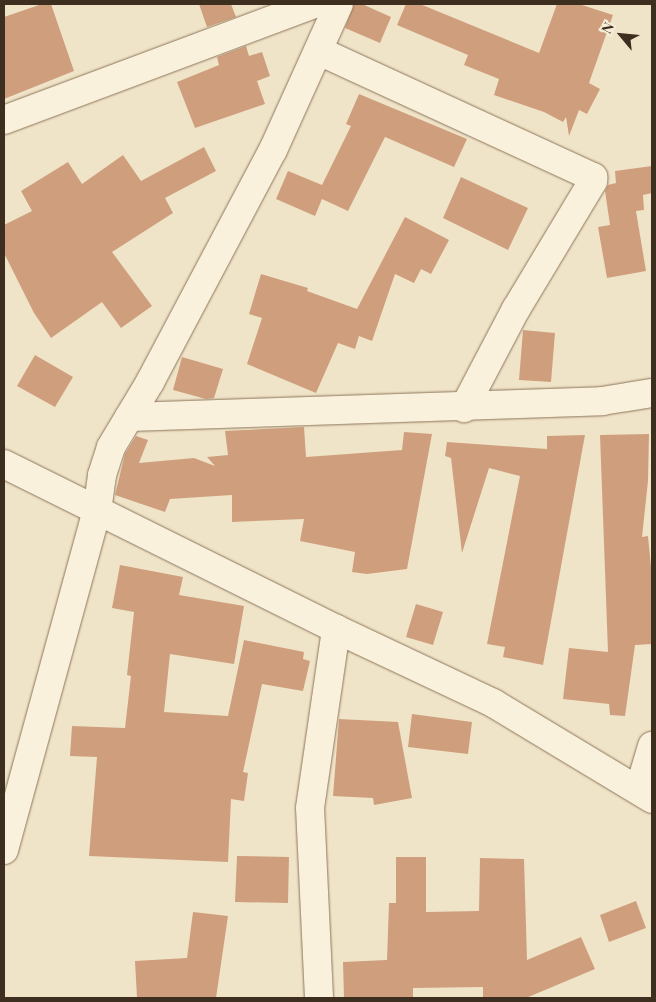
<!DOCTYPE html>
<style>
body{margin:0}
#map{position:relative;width:656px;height:1002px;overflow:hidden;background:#f0e4c8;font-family:"Playfair Display",serif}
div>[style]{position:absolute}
.building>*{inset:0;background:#cf9f7d}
.roads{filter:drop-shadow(0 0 1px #8d765c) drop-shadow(0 0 1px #8d765c)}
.minor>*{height:28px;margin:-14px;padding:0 14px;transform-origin:14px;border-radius:14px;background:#faf1dc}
span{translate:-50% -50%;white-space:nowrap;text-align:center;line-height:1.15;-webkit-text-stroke:4.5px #f7eed8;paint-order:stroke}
.frame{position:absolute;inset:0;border:5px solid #3d2e20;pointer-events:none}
.north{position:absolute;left:596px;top:10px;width:50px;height:50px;-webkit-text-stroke:4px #f7eed8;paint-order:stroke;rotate:298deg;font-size:14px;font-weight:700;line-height:20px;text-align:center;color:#3d2e20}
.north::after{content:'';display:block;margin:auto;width:18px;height:22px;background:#3d2e20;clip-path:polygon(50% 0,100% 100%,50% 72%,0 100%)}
</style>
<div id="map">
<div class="building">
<div style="clip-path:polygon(42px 4px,51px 4px,74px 71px,4px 99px,4px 17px)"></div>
<div style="clip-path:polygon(199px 4px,231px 4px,236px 17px,207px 27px)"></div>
<div style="clip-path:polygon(354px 4px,362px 4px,391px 17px,380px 43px,345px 28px)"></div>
<div style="clip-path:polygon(406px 4px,420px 4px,539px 53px,557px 4px,579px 4px,613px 15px,589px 83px,600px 89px,587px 114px,579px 110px,569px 136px,566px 117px,563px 122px,544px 112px,494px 95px,499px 79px,464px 65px,468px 55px,397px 25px)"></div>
<div style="clip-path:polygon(246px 46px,249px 56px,262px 52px,270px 76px,257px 81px,265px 104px,195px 128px,177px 82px,219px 65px,217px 57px)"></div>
<div style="clip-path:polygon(359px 94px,467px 139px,454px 167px,385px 137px,348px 211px,322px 199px,315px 216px,276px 199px,288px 171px,322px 185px,351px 126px,346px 124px)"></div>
<div style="clip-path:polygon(204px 147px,216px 171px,165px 198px,173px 213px,112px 252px,152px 306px,121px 328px,102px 302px,51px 338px,34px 313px,4px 253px,4px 225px,32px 211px,21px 191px,68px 162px,82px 184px,123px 155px,141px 181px)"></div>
<div style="clip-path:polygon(652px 166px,652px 193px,643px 195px,644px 210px,636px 211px,646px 271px,607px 278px,598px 227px,610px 225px,605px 191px,608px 185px,616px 183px,615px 171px)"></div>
<div style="clip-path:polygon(461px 177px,528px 208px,508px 250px,443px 218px)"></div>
<div style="clip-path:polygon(405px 217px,449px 240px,431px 274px,421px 269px,414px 283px,395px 274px,372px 341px,359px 336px,355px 349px,338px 343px,316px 393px,247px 364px,262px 318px,249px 314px,261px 274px,308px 288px,307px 291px,357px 309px)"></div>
<div style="clip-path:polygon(523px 330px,555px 333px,551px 382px,519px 380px)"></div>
<div style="clip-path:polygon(35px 355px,73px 377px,55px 407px,17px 386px)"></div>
<div style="clip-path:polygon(182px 357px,223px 369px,214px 398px,206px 399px,173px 390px)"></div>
<div style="clip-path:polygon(304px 427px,306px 457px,402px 450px,404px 432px,432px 434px,407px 569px,367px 574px,352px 572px,355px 552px,300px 541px,304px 519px,232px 522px,232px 495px,170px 499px,165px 512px,115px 495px,125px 454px,136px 436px,148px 440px,139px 463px,194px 458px,215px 466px,207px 457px,228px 455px,225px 431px)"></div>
<div style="clip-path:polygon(649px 434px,648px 481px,642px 537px,648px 536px,652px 577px,652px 644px,635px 645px,625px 716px,610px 715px,609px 704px,563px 699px,569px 648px,608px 652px,600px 435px)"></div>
<div style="clip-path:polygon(585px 435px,543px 665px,503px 657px,505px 647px,487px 644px,520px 476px,489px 468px,462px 553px,451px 458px,445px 456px,447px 442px,547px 449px,547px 436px)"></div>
<div style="clip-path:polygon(120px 565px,183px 577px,179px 595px,244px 606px,234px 664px,170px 654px,164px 712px,228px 716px,244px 640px,304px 652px,303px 659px,310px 661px,303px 691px,262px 684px,243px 772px,248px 773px,244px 801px,231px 799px,228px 862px,89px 856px,97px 757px,70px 756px,72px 726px,125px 728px,131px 676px,127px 675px,134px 612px,112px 608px)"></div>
<div style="clip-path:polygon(416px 604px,443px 612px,433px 645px,406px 637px)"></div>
<div style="clip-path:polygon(412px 714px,472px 722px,468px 754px,408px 747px)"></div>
<div style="clip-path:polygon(339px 719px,398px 722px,412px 798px,374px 805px,373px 798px,333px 796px)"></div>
<div style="clip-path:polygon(237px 856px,289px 857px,288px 903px,235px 902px)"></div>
<div style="clip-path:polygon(396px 857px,426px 857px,426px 912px,479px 911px,480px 858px,524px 859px,527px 960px,581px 937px,595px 969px,526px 998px,483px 998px,483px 987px,413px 988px,413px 998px,344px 998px,343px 962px,387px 960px,389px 903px,396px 903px)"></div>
<div style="clip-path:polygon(636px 901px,646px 928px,609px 942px,600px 915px)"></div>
<div style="clip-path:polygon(193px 912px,228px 916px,216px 998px,137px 998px,135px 961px,187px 958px)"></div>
</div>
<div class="roads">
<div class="minor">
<div style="left:319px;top:51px;width:302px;rotate:24.7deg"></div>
<div style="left:593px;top:177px;width:4px;rotate:90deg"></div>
<div style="left:593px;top:181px;width:149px;rotate:121deg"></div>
<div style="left:516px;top:309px;width:112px;rotate:117.7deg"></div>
<div style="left:4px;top:120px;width:331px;rotate:-20.5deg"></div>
<div style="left:129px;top:417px;width:473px;rotate:-1.9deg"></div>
<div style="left:602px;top:401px;width:51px;rotate:-9.1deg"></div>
<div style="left:4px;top:464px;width:371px;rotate:26.4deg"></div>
<div style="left:336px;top:629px;width:174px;rotate:25.2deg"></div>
<div style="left:493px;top:703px;width:186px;rotate:31.1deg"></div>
<div style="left:639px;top:790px;width:46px;rotate:-73.5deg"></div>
<div style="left:4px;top:850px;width:352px;rotate:-74.7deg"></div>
<div style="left:97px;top:511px;width:36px;rotate:-82deg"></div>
<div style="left:102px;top:475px;width:29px;rotate:-72deg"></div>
<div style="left:111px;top:447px;width:76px;rotate:-59deg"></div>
<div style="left:150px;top:382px;width:263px;rotate:-62.1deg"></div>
<div style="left:273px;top:150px;width:160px;rotate:-65.7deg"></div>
<div style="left:319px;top:998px;width:190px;rotate:-92.7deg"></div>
<div style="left:310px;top:808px;width:181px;rotate:-81.7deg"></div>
</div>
</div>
<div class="frame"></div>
<div class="north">N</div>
</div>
